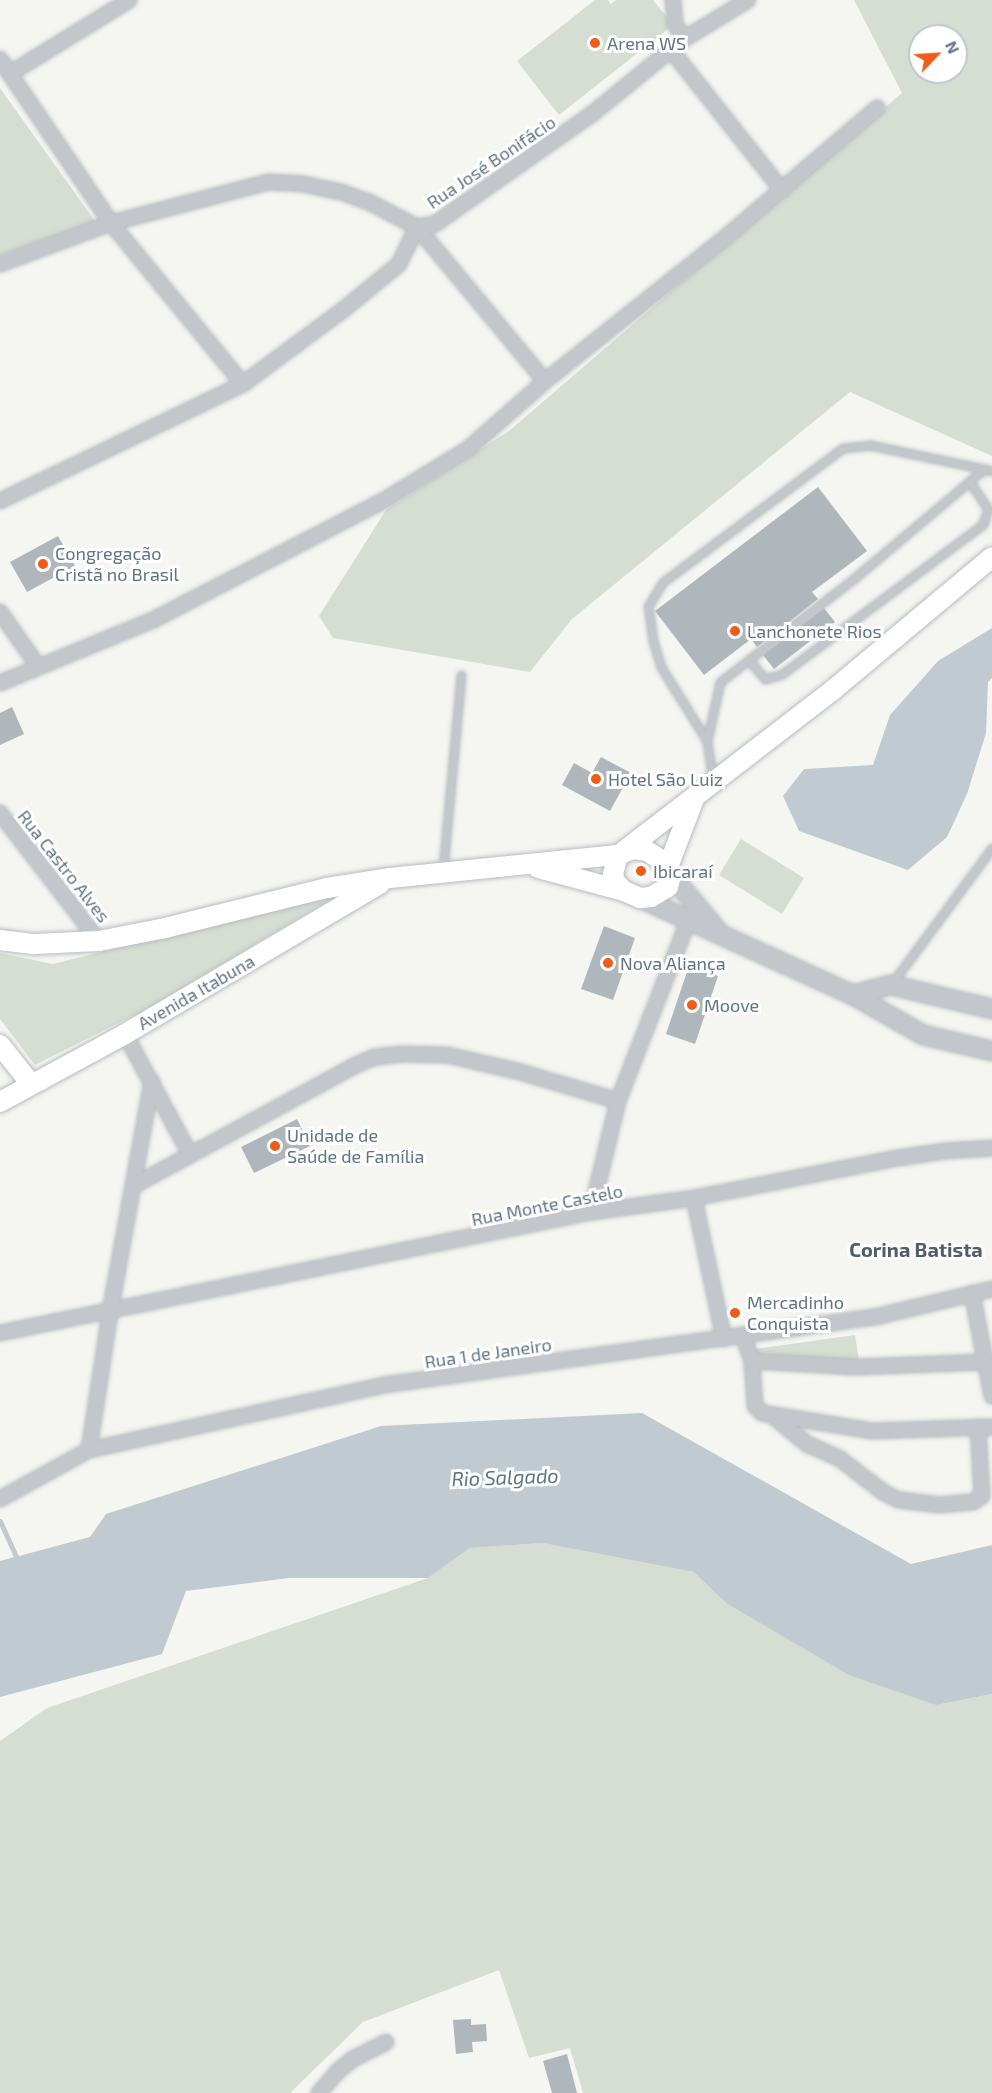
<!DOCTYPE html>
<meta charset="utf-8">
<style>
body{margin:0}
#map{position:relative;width:992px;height:2093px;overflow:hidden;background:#f5f6f1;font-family:"Exo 2",sans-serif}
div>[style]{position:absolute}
.green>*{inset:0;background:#d6ddd2}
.water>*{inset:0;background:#c0cad0}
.stream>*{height:5px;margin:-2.5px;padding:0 2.5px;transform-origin:2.5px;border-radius:2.5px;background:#c0cad0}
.building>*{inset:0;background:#afb6bc}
.roads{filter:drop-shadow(0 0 2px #b7bcc1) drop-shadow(0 0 2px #b7bcc1)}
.service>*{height:7px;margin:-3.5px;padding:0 3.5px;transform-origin:3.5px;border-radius:3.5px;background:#c3c6ca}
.minor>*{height:14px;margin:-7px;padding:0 7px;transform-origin:7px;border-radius:7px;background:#c3c6ca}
.tertiary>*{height:18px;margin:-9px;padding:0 9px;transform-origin:9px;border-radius:9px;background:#c3c6ca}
.secondary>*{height:20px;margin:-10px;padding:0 10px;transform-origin:10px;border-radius:10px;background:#fff}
.dots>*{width:16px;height:16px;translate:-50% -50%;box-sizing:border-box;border:3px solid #fff;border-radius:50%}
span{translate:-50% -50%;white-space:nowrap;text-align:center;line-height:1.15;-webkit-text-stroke:6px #fff;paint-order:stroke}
.poi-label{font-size:18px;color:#627385}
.left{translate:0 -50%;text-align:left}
.street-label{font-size:18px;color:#627385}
.neighbourhood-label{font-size:20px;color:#515d69;font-weight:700}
.water-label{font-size:20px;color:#5e7582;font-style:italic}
.north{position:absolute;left:908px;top:24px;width:60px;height:60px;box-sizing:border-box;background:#fff;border:2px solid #c0c7ce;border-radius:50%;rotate:65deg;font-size:16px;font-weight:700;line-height:24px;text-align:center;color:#627385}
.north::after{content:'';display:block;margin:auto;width:21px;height:27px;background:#ef5b18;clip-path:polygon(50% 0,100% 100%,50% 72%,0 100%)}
</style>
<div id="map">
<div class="green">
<div style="clip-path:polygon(595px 0,608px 0,611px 4px,616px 0,653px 0,673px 25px,559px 115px,517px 61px)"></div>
<div style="clip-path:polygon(evenodd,854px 0,992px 0,992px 456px,850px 392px,572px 619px,530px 672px,333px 638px,319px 616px,386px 510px,509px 431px,902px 93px,854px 0,920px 36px,956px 36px,956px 72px,920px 72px,920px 36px)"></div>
<div style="clip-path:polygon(0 88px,97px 224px,0 255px)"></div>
<div style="clip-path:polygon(741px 839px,804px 878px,782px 914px,719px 875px)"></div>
<div style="clip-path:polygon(343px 892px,146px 1009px,35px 1065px,0 1019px,0 953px,53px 964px)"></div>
<div style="clip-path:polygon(855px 1335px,859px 1360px,755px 1359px,754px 1349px)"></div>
<div style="clip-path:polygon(544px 1543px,695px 1572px,726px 1603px,936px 1705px,992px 1694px,992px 2093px,583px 2093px,570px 2048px,529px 2058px,499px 1970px,363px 2022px,290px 2093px,0 2093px,0 1741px,47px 1708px,428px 1578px,470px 1548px)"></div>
</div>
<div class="water">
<div style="clip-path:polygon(992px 628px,992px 678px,988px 682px,986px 733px,967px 794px,947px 837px,908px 870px,799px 831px,783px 796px,804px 769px,873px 765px,890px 715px,938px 661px)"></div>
<div style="clip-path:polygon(642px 1413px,911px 1564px,992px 1545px,992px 1694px,936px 1705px,849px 1675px,726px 1603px,694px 1572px,543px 1543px,470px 1548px,428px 1578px,289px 1578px,186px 1591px,162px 1654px,0 1697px,0 1561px,90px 1537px,106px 1514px,381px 1426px)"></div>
</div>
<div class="stream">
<div style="left:0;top:1521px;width:46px;rotate:65.7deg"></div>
</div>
<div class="building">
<div style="clip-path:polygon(818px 487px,867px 551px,812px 592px,818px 599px,757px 647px,751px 639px,704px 675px,655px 611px)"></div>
<div style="clip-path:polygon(58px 536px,75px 566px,27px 592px,10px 562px)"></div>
<div style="clip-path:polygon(824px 608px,835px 622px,774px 669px,763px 655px)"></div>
<div style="clip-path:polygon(12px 707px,24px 734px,0 745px,0 713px)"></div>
<div style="clip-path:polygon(601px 757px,631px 773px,610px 811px,562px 785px,574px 763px,592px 773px)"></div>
<div style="clip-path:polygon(604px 926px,635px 938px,613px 1000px,581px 989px)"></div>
<div style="clip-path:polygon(689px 966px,718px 976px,695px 1044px,666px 1034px)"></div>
<div style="clip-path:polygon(297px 1119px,310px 1146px,254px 1173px,241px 1147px)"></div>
<div style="clip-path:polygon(471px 2019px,471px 2025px,486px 2024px,487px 2041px,472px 2042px,473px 2052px,456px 2054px,453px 2020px)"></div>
<div style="clip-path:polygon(567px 2054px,577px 2093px,552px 2093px,543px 2061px)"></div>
</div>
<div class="roads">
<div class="service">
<div style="left:749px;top:660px;width:25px;rotate:50deg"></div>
<div style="left:765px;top:679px;width:18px;rotate:-16deg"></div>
<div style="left:782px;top:674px;width:251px;rotate:-36.7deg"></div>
<div style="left:983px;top:524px;width:16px;rotate:-72deg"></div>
<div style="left:988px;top:509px;width:34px;rotate:-124deg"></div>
<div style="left:707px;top:741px;width:87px;rotate:-121.9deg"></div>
<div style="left:661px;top:667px;width:27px;rotate:-107deg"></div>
<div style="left:653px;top:641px;width:35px;rotate:-98deg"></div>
<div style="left:648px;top:606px;width:28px;rotate:-58deg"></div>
<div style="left:663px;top:582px;width:224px;rotate:-36.7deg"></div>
<div style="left:843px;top:448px;width:27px;rotate:-6deg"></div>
<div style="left:870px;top:445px;width:116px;rotate:11.9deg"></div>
<div style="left:713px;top:780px;width:39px;rotate:-99deg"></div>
<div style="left:707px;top:741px;width:60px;rotate:-77.6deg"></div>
<div style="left:720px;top:682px;width:173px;rotate:-37.7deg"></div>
<div style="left:857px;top:576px;width:166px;rotate:-40.1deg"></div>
<div style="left:984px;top:469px;width:8px;rotate:14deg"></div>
<div style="left:443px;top:869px;width:195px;rotate:-84.7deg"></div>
<div style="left:892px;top:983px;width:168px;rotate:-53.5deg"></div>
</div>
<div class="minor">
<div style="left:673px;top:0;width:24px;rotate:85deg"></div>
<div style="left:675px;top:24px;width:17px;rotate:59deg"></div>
<div style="left:671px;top:50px;width:179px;rotate:51.6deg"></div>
<div style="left:0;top:59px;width:198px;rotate:55.9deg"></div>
<div style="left:111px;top:223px;width:208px;rotate:50.7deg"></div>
<div style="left:11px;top:73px;width:139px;rotate:-31.7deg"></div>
<div style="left:0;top:264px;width:118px;rotate:-20.3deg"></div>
<div style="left:111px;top:223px;width:162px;rotate:-14.6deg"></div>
<div style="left:268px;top:182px;width:35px;rotate:3deg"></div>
<div style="left:303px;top:184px;width:39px;rotate:12deg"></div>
<div style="left:341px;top:192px;width:30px;rotate:20deg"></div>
<div style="left:369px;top:202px;width:54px;rotate:27.5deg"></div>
<div style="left:417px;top:227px;width:18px;rotate:-9deg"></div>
<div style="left:435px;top:224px;width:192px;rotate:-35deg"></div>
<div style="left:592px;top:114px;width:119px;rotate:-39.2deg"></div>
<div style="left:684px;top:39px;width:75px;rotate:-31.4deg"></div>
<div style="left:0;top:501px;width:270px;rotate:-25.7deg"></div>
<div style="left:243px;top:384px;width:124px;rotate:-36.5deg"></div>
<div style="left:343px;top:310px;width:72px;rotate:-39.4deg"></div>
<div style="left:399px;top:264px;width:41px;rotate:-64.1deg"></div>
<div style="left:417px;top:227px;width:200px;rotate:50.3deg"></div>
<div style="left:0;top:612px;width:66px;rotate:54.9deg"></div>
<div style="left:0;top:683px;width:168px;rotate:-22.4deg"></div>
<div style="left:155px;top:619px;width:263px;rotate:-27.4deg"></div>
<div style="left:388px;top:498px;width:94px;rotate:-31.5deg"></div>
<div style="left:468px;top:449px;width:103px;rotate:-41.4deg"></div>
<div style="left:545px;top:381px;width:231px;rotate:-38.5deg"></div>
<div style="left:726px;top:237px;width:199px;rotate:-40.5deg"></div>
<div style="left:0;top:813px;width:162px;rotate:52.3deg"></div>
<div style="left:125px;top:1034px;width:136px;rotate:61.6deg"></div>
<div style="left:133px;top:1186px;width:254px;rotate:-28.5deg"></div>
<div style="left:356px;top:1065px;width:21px;rotate:-23deg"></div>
<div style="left:375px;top:1057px;width:28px;rotate:-6deg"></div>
<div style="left:403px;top:1054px;width:44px;rotate:1.3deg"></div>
<div style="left:447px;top:1055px;width:72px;rotate:12.9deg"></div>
<div style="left:517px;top:1071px;width:105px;rotate:16.5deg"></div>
<div style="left:694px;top:1198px;width:144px;rotate:78deg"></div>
<div style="left:591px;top:1212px;width:114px;rotate:-76.3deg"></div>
<div style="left:618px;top:1101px;width:201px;rotate:-68.7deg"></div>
<div style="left:972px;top:1293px;width:105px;rotate:79deg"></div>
<div style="left:0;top:1333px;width:603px;rotate:-11.57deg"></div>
<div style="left:591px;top:1212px;width:104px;rotate:-7.7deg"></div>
<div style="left:694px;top:1198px;width:208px;rotate:-11.1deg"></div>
<div style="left:898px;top:1158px;width:48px;rotate:-8.5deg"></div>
<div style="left:945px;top:1151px;width:47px;rotate:-3.7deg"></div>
<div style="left:743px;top:1336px;width:27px;rotate:70deg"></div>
<div style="left:752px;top:1361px;width:45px;rotate:86.2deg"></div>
<div style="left:755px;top:1406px;width:10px;rotate:45deg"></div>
<div style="left:762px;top:1413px;width:111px;rotate:9.3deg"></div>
<div style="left:872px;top:1431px;width:120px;rotate:-1.9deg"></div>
<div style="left:752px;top:1361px;width:103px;rotate:3.3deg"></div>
<div style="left:855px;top:1367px;width:131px;rotate:-2.2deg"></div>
<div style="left:773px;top:1416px;width:44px;rotate:39.5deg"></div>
<div style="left:807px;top:1444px;width:36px;rotate:24deg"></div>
<div style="left:840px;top:1459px;width:54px;rotate:37.5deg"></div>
<div style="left:883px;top:1492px;width:18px;rotate:27deg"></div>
<div style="left:899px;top:1500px;width:39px;rotate:7deg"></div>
<div style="left:938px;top:1505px;width:35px;rotate:-5deg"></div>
<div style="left:973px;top:1502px;width:11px;rotate:-34deg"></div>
<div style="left:982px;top:1496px;width:69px;rotate:-93.3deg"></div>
<div style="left:89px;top:1450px;width:140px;rotate:-81.3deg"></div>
<div style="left:110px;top:1312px;width:234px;rotate:-79.7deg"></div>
<div style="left:0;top:1499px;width:102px;rotate:-28.8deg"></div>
<div style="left:89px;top:1450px;width:302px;rotate:-12.4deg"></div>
<div style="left:384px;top:1385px;width:500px;rotate:-7.9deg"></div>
<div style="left:879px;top:1316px;width:116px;rotate:-13.4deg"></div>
<div style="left:319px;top:2093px;width:29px;rotate:-49deg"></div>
<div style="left:338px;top:2071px;width:19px;rotate:-39deg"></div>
<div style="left:353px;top:2059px;width:37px;rotate:-27deg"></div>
</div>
<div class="tertiary">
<div style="left:671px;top:875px;width:72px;rotate:50.1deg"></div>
<div style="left:640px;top:898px;width:234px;rotate:24.5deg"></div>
<div style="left:853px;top:995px;width:81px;rotate:29.7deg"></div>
<div style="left:923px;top:1035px;width:71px;rotate:13.1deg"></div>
<div style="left:853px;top:995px;width:39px;rotate:-15deg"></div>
<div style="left:891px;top:985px;width:104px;rotate:13.4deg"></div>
</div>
<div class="secondary">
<div style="left:624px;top:851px;width:264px;rotate:-37.6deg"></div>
<div style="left:833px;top:690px;width:207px;rotate:-39.9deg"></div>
<div style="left:668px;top:867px;width:73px;rotate:-69.1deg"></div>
<div style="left:538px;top:868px;width:89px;rotate:15deg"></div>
<div style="left:0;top:940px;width:35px;rotate:7deg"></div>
<div style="left:35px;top:944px;width:64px;rotate:-2.7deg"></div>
<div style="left:99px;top:941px;width:67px;rotate:-11.1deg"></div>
<div style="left:165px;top:928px;width:167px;rotate:-13.9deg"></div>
<div style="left:327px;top:888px;width:64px;rotate:-9deg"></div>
<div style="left:390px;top:878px;width:229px;rotate:-5.8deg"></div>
<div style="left:618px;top:855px;width:16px;rotate:-22deg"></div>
<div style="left:633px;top:849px;width:14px;rotate:8deg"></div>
<div style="left:647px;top:851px;width:22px;rotate:32deg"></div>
<div style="left:666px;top:863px;width:13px;rotate:67deg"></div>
<div style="left:671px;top:875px;width:12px;rotate:104deg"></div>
<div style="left:668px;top:887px;width:20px;rotate:150deg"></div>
<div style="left:651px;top:897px;width:11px;rotate:175deg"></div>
<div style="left:640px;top:898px;width:17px;rotate:-156deg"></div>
<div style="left:624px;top:891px;width:13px;rotate:-135deg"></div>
<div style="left:615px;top:882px;width:8px;rotate:-104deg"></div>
<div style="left:613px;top:874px;width:20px;rotate:-75deg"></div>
<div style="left:0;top:1045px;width:50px;rotate:51.5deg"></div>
<div style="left:0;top:1102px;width:142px;rotate:-28.5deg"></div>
<div style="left:125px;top:1034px;width:296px;rotate:-30.5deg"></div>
</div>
</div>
<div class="dots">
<div style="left:595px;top:43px;background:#ef5b18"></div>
<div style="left:43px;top:564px;background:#ef5b18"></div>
<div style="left:735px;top:631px;background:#ef5b18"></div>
<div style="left:596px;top:779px;background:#ef5b18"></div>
<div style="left:641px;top:871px;background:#ef5b18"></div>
<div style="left:608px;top:963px;background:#ef5b18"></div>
<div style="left:692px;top:1005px;background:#ef5b18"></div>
<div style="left:275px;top:1146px;background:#ef5b18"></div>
<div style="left:735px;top:1313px;background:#ef5b18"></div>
</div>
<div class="poi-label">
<span class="left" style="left:607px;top:43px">Arena WS</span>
<span class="left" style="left:55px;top:564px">Congregação<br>Cristã no Brasil</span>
<span class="left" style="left:747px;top:631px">Lanchonete Rios</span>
<span class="left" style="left:608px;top:779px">Hotel São Luiz</span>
<span class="left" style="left:653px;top:871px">Ibicaraí</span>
<span class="left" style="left:620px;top:963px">Nova Aliança</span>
<span class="left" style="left:704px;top:1005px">Moove</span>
<span class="left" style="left:287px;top:1146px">Unidade de<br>Saúde de Família</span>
<span class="left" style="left:747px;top:1313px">Mercadinho<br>Conquista</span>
</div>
<div class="street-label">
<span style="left:491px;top:162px;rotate:-34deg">Rua José Bonifácio</span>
<span style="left:64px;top:866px;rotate:52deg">Rua Castro Alves</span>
<span style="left:196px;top:992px;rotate:-30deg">Avenida Itabuna</span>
<span style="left:547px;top:1205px;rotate:-11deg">Rua Monte Castelo</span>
<span style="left:488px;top:1353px;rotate:-8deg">Rua 1 de Janeiro</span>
</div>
<div class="neighbourhood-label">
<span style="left:916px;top:1249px">Corina Batista</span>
</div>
<div class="water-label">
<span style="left:505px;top:1477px;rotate:-2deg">Rio Salgado</span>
</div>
<div class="north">N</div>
</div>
